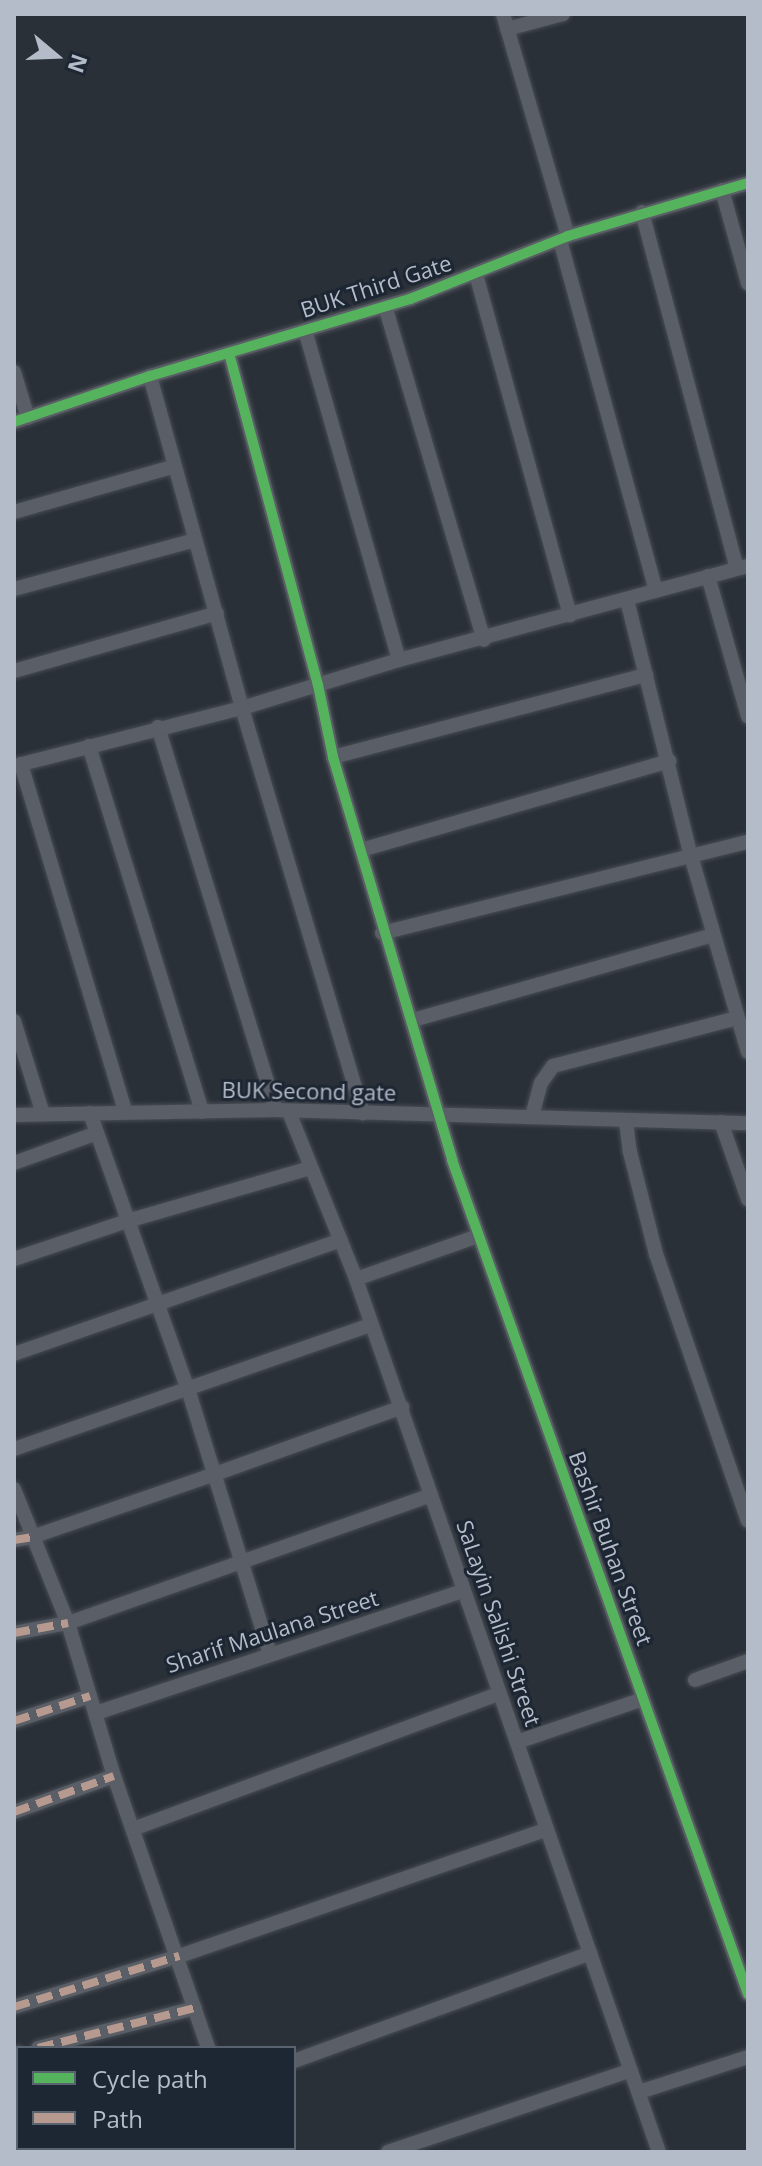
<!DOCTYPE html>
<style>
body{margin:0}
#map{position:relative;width:762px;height:2166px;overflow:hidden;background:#2a3038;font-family:"Open Sans",sans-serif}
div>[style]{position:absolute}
.roads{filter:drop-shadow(0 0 2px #484c53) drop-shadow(0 0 2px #484c53)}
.street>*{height:14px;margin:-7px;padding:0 7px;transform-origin:7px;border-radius:7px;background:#5a5e66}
.quiet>*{height:8px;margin-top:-4px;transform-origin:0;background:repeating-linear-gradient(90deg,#b69a8f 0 16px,transparent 0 24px)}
.cycleway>*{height:10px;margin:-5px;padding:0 5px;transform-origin:5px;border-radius:5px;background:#56b35d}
span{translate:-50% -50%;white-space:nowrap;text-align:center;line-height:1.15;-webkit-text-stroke:6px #1d2633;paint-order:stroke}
.street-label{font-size:22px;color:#b4bcc9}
.frame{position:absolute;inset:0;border:16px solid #b4bcc9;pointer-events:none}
.legend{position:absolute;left:16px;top:2046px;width:280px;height:104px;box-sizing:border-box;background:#1d2633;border:2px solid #59626f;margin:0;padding:10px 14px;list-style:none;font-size:24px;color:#b4bcc9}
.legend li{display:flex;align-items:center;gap:16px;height:40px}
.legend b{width:40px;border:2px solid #59626f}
.north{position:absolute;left:16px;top:16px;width:80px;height:80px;-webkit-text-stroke:6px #1d2633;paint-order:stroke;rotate:109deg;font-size:22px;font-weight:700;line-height:32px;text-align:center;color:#b4bcc9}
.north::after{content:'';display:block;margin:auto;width:28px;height:36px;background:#b4bcc9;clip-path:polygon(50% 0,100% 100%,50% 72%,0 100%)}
</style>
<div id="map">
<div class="roads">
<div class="street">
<div style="left:503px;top:14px;width:231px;rotate:73.7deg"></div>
<div style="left:507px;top:29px;width:58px;rotate:-15deg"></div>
<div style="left:722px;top:190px;width:97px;rotate:74.4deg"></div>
<div style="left:642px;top:212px;width:368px;rotate:75.1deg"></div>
<div style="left:560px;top:240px;width:363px;rotate:74.7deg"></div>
<div style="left:476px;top:274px;width:354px;rotate:74.6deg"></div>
<div style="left:385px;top:306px;width:348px;rotate:73.5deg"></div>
<div style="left:305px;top:330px;width:343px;rotate:74.1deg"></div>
<div style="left:229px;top:353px;width:344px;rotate:75deg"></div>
<div style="left:318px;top:685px;width:74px;rotate:78.2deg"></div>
<div style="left:333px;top:757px;width:420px;rotate:73.5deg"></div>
<div style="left:452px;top:1160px;width:885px;rotate:70.46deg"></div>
<div style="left:14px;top:372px;width:48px;rotate:73.1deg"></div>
<div style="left:150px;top:376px;width:345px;rotate:74.5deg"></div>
<div style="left:242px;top:708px;width:423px;rotate:73.4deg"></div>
<div style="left:14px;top:422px;width:144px;rotate:-18.7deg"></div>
<div style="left:150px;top:376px;width:271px;rotate:-16.5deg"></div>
<div style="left:410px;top:299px;width:170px;rotate:-21.7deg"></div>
<div style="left:568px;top:236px;width:188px;rotate:-16.4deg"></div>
<div style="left:14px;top:512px;width:167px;rotate:-15.9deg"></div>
<div style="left:708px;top:576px;width:146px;rotate:74.1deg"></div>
<div style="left:14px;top:589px;width:188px;rotate:-15.1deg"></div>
<div style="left:627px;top:600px;width:264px;rotate:76deg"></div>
<div style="left:691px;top:856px;width:204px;rotate:73.8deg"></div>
<div style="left:14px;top:671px;width:211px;rotate:-15.9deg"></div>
<div style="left:158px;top:727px;width:401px;rotate:72.9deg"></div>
<div style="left:89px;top:746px;width:383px;rotate:72.8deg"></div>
<div style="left:333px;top:757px;width:324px;rotate:-14.7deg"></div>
<div style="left:21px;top:764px;width:361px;rotate:73.3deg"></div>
<div style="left:14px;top:766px;width:235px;rotate:-14.3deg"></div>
<div style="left:242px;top:708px;width:164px;rotate:-17deg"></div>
<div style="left:399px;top:660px;width:361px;rotate:-15.1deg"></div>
<div style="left:361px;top:850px;width:321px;rotate:-16.1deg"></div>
<div style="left:382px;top:933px;width:377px;rotate:-14deg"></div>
<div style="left:413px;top:1020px;width:312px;rotate:-15.8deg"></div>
<div style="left:14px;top:1021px;width:97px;rotate:72.7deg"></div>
<div style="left:289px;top:1112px;width:180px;rotate:68.1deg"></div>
<div style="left:356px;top:1279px;width:924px;rotate:70.86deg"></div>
<div style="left:90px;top:1113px;width:293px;rotate:70.5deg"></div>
<div style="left:188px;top:1389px;width:277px;rotate:72.8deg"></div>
<div style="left:14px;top:1115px;width:262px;rotate:-1.1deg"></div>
<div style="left:276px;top:1110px;width:472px;rotate:1.6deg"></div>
<div style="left:532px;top:1116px;width:34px;rotate:-75deg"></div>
<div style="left:541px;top:1083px;width:21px;rotate:-55deg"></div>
<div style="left:553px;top:1066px;width:190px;rotate:-14.6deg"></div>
<div style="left:626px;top:1121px;width:31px;rotate:83deg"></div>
<div style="left:630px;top:1152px;width:105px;rotate:75.7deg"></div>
<div style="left:656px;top:1254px;width:282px;rotate:71deg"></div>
<div style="left:721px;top:1122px;width:82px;rotate:70.7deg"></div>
<div style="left:14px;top:1163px;width:88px;rotate:-19.9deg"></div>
<div style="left:14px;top:1259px;width:119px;rotate:-18.6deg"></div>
<div style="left:127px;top:1221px;width:191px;rotate:-16.1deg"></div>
<div style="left:356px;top:1279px;width:129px;rotate:-19.4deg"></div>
<div style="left:14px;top:1354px;width:346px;rotate:-19.2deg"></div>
<div style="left:14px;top:1449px;width:377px;rotate:-19.2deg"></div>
<div style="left:14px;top:1489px;width:144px;rotate:68.1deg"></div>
<div style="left:68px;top:1623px;width:160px;rotate:73.3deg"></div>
<div style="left:114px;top:1776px;width:288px;rotate:70.9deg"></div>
<div style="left:14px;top:1540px;width:18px;rotate:-9deg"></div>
<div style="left:32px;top:1537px;width:194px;rotate:-19deg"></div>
<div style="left:215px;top:1474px;width:199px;rotate:-19.7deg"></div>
<div style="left:14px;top:1633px;width:55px;rotate:-10.5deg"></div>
<div style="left:68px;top:1623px;width:385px;rotate:-19.4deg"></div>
<div style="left:695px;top:1680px;width:56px;rotate:-19.7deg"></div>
<div style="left:96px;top:1713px;width:386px;rotate:-18.4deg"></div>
<div style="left:14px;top:1721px;width:80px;rotate:-18.2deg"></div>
<div style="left:517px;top:1742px;width:133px;rotate:-18.8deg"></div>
<div style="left:14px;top:1812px;width:106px;rotate:-19.8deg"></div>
<div style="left:133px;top:1829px;width:391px;rotate:-20.3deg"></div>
<div style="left:14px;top:2007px;width:173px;rotate:-17.2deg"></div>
<div style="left:179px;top:1956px;width:389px;rotate:-19deg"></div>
<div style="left:38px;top:2048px;width:162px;rotate:-14.3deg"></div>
<div style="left:14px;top:2054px;width:4px;rotate:-14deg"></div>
<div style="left:294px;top:2061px;width:315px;rotate:-20deg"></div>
<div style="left:639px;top:2092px;width:114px;rotate:-17.8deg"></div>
<div style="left:241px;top:2148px;width:4px;rotate:76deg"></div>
<div style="left:18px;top:2152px;width:17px"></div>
<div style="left:388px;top:2152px;width:256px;rotate:-18.6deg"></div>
</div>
</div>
<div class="quiet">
<div style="left:14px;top:1540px;width:18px;rotate:-9deg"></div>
<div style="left:14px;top:1633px;width:55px;rotate:-10.5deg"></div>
<div style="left:14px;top:1721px;width:80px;rotate:-18.2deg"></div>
<div style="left:14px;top:1812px;width:106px;rotate:-19.8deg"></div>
<div style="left:14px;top:2007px;width:173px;rotate:-17.2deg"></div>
<div style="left:38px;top:2048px;width:162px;rotate:-14.3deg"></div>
<div style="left:14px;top:2054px;width:4px;rotate:-14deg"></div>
</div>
<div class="cycleway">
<div style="left:229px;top:353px;width:344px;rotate:75deg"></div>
<div style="left:318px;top:685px;width:74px;rotate:78.2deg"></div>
<div style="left:333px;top:757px;width:420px;rotate:73.5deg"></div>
<div style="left:452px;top:1160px;width:885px;rotate:70.46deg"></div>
<div style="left:14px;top:422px;width:144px;rotate:-18.7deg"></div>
<div style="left:150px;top:376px;width:271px;rotate:-16.5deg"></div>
<div style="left:410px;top:299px;width:170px;rotate:-21.7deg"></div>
<div style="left:568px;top:236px;width:188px;rotate:-16.4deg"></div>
</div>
<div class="street-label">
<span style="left:376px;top:286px;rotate:-18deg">BUK Third Gate</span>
<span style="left:309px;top:1091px;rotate:1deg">BUK Second gate</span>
<span style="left:611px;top:1548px;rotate:70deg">Bashir Buhan Street</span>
<span style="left:499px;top:1623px;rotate:71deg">SaLayin Salishi Street</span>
<span style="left:272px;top:1631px;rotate:-18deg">Sharif Maulana Street</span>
</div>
<div class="frame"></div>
<ul class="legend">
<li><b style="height:10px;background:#56b35d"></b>Cycle path</li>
<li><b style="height:10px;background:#b69a8f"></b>Path</li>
</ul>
<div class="north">N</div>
</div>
